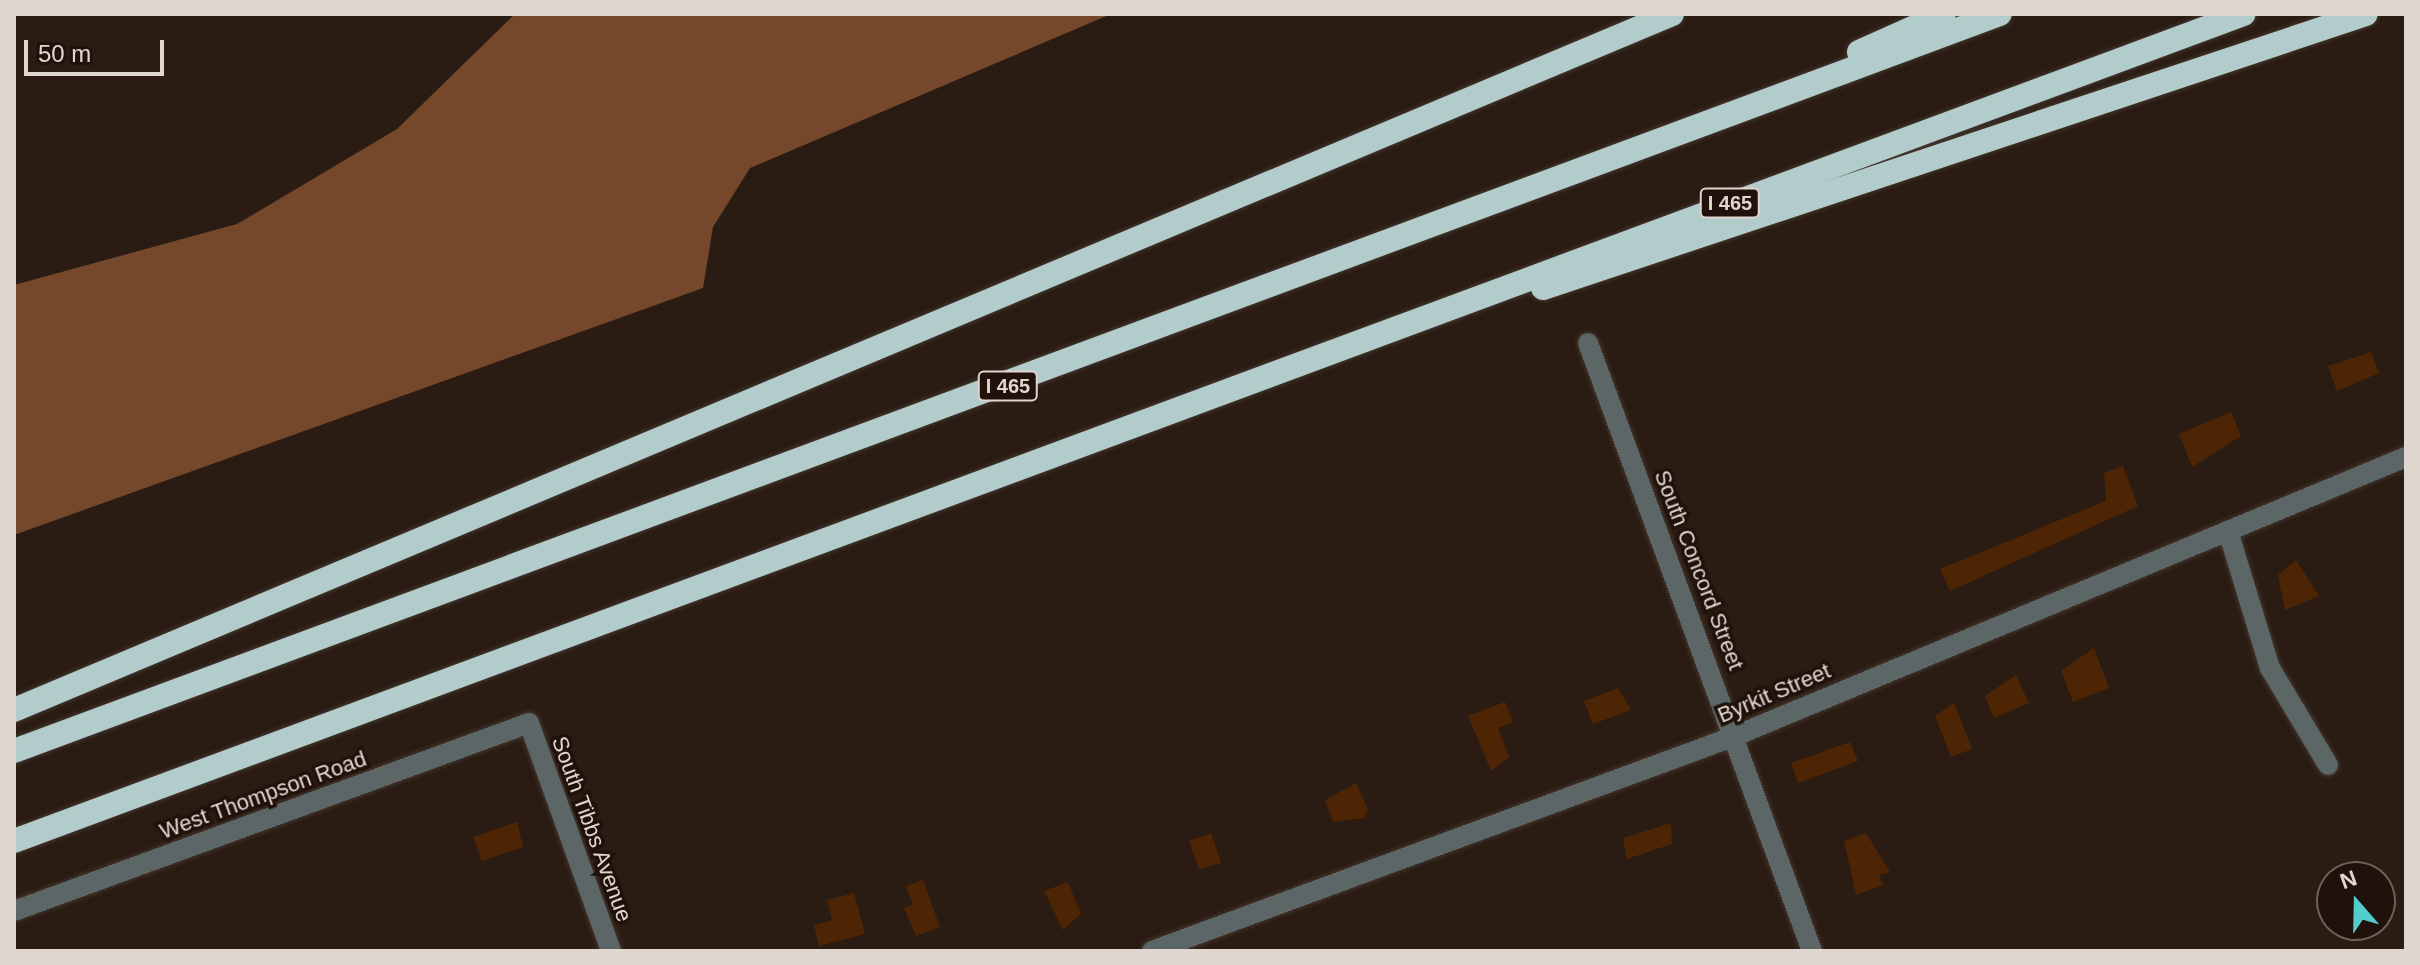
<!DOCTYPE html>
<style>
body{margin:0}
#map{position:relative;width:2420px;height:965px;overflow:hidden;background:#2a1c13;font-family:Helvetica,sans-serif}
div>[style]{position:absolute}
.water>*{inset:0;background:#75482b}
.building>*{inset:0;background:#4e2504}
.roads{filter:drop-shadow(0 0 2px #43362d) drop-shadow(0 0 2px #43362d)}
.minor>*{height:20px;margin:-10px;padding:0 10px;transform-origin:10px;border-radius:10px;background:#5c6666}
.highway>*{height:24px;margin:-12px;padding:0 12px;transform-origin:12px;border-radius:12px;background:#b2cbcb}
span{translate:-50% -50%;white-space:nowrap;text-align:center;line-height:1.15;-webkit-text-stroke:7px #20120a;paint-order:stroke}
.shield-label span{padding:2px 6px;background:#20120a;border:2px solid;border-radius:6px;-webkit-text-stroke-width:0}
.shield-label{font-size:20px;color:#e0d6d0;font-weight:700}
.street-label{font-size:22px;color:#e0d6d0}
.frame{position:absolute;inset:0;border:16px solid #e0d6d0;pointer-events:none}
.north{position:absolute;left:2316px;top:861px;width:80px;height:80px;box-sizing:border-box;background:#20120a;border:2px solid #6d6059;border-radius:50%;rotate:340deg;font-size:22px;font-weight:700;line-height:32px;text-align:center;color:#e0d6d0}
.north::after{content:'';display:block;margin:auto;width:28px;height:36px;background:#52cdcc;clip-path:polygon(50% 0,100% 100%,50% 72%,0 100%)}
.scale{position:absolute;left:24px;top:40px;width:140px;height:36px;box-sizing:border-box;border:4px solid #e0d6d0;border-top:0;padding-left:10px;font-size:24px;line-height:28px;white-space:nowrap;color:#e0d6d0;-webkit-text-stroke:6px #20120a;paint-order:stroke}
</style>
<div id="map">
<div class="water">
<div style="clip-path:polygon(515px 14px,1111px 14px,750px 168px,713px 227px,703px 288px,14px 535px,14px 285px,237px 224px,397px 129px)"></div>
</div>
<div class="building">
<div style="clip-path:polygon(2371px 352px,2379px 373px,2337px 391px,2328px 366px)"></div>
<div style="clip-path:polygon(2231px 412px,2241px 436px,2192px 467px,2179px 434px)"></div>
<div style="clip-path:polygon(2123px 466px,2138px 506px,1950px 591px,1940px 569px,2106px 501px,2104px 473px)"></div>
<div style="clip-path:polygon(2296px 560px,2319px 596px,2285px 610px,2278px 575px)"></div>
<div style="clip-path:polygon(2094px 648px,2109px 688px,2073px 702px,2061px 671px)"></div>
<div style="clip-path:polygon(2016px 675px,2029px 703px,1994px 718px,1985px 696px)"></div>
<div style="clip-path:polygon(1618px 688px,1631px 710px,1593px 724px,1584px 701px)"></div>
<div style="clip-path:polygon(1505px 702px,1513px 722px,1498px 728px,1509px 757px,1491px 771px,1468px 716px)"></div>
<div style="clip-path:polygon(1954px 703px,1972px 749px,1951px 757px,1935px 716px)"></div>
<div style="clip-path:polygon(1850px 742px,1858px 761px,1798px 783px,1791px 763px)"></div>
<div style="clip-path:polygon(1356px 783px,1368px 809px,1364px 818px,1333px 822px,1325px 800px)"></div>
<div style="clip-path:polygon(517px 822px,523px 847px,482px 861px,473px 837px)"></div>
<div style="clip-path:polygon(1671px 823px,1672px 844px,1627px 859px,1623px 838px)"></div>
<div style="clip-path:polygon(1211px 833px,1221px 863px,1199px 869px,1189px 841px)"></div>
<div style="clip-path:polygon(1866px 833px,1890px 872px,1879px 875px,1883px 885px,1856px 895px,1844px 841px)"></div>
<div style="clip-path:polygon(923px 880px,940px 927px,916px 936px,904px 908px,913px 905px,906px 886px)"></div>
<div style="clip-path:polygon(1068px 882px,1081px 914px,1063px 930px,1044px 891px)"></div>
<div style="clip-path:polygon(854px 893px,865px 934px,819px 946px,814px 925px,832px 920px,827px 900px)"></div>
</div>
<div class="roads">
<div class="minor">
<div style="left:1588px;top:343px;width:648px;rotate:69.78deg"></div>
<div style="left:2228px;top:531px;width:143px;rotate:73deg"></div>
<div style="left:2270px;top:668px;width:113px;rotate:59.1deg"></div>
<div style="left:14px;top:911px;width:548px;rotate:-20.05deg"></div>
<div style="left:529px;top:723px;width:242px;rotate:70.2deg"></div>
<div style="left:1152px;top:951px;width:621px;rotate:-20.24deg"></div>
<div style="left:1735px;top:736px;width:727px;rotate:-22.58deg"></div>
</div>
<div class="highway">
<div style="left:1859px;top:52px;width:93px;rotate:-24.1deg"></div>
<div style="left:1543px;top:288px;width:867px;rotate:-18.41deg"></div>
<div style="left:14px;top:710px;width:1798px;rotate:-22.77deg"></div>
<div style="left:14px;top:751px;width:2118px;rotate:-20.36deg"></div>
<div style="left:14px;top:841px;width:2378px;rotate:-20.35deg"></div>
</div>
</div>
<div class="shield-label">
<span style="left:1730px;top:203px">I 465</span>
<span style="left:1008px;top:386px">I 465</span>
</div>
<div class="street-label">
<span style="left:1699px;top:570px;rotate:69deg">South Concord Street</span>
<span style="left:1774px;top:693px;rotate:-23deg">Byrkit Street</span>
<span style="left:263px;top:795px;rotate:-20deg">West Thompson Road</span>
<span style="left:592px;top:829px;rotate:70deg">South Tibbs Avenue</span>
</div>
<div class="frame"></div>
<div class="north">N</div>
<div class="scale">50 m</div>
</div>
